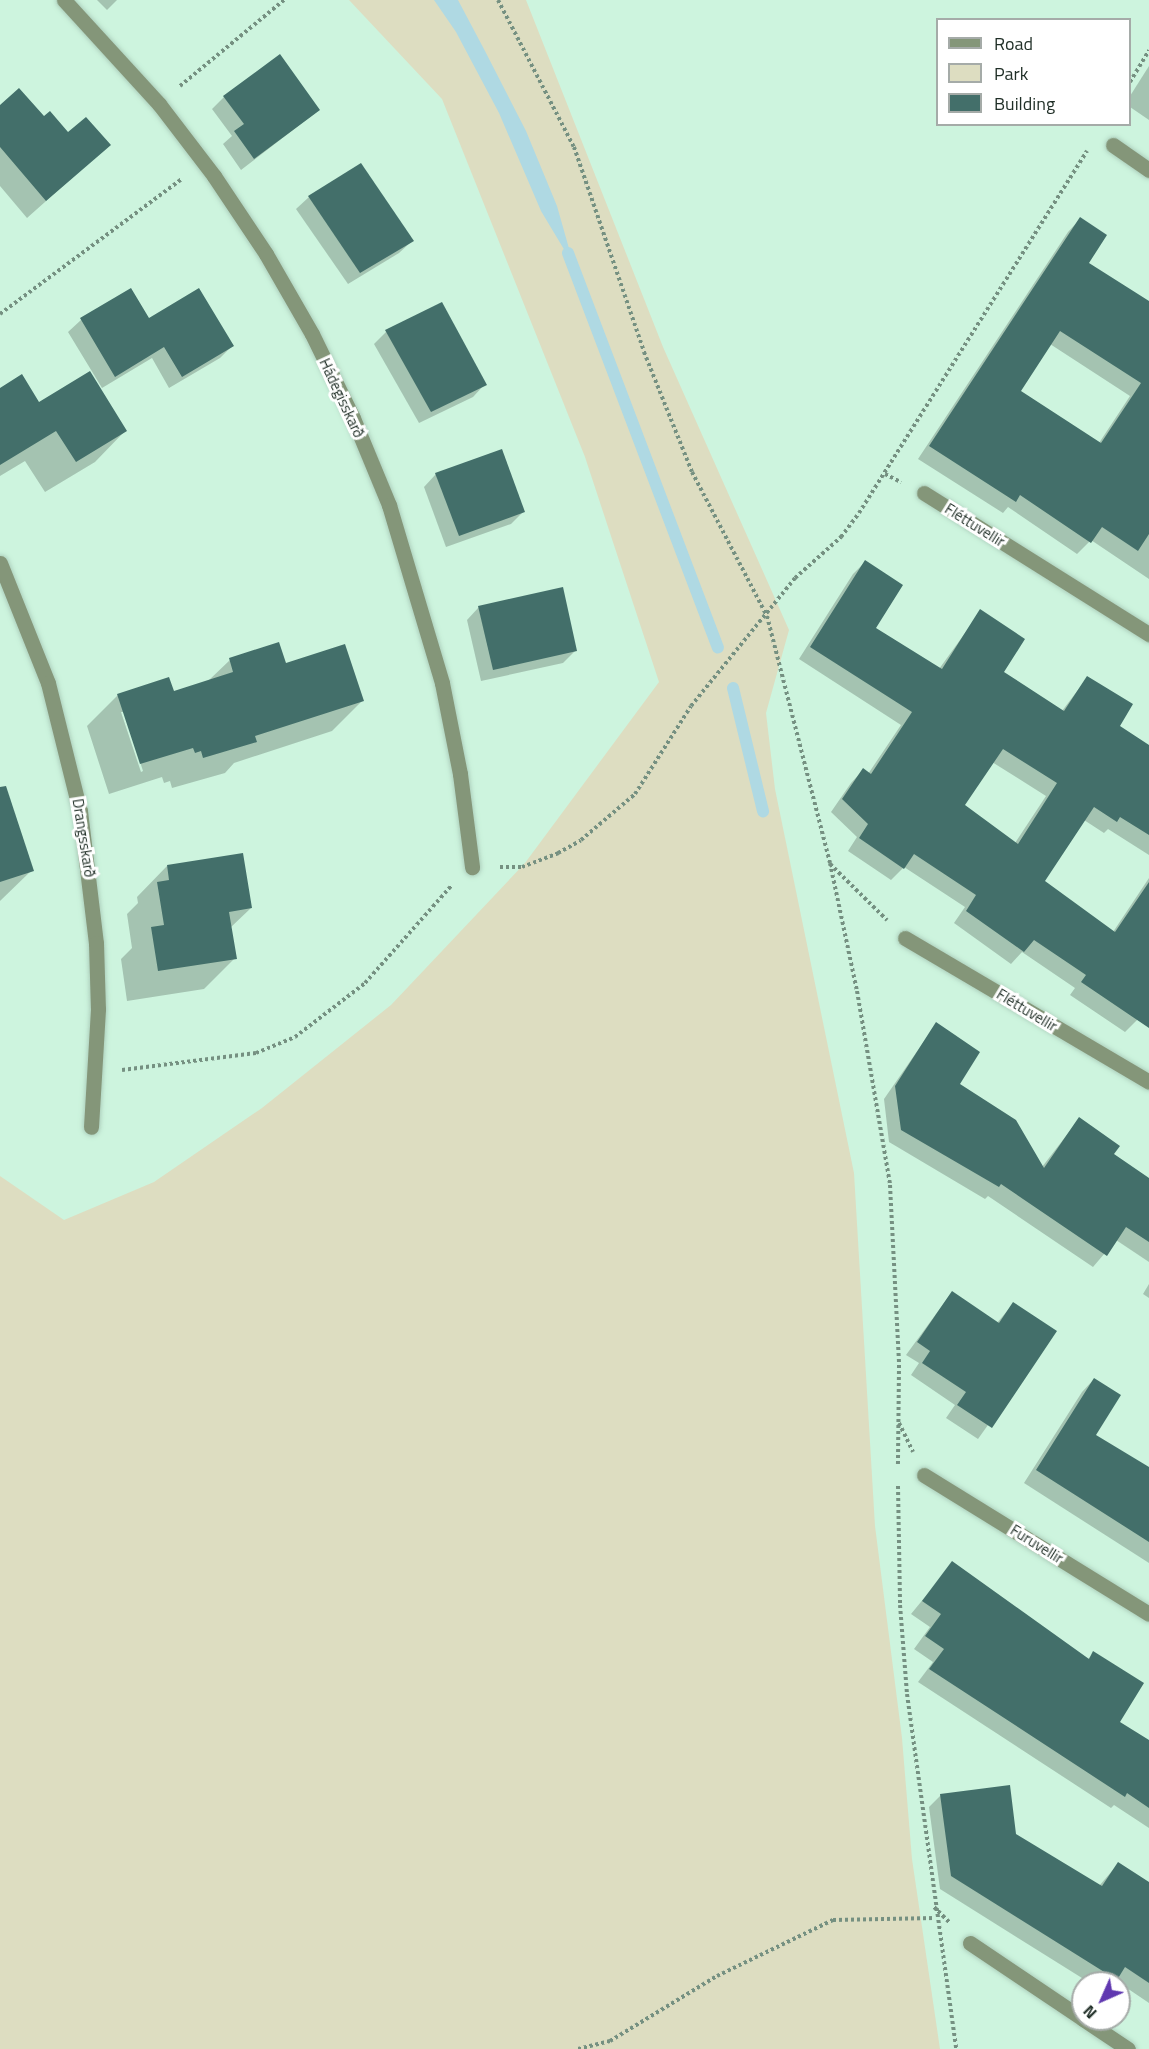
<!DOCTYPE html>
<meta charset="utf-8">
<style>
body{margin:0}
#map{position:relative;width:1149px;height:2049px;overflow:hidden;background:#cdf4de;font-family:"Titillium Web",sans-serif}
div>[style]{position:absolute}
.green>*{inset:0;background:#ddddc1}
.water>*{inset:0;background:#afd9e3}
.shadow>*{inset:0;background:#0003}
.stream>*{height:12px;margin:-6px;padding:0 6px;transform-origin:6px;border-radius:6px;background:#afd9e3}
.building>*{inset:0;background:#436f6a}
.path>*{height:4px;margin-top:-2px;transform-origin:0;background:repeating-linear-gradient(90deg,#759081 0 3px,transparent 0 6px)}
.roads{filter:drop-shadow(0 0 2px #aed0bd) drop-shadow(0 0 2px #aed0bd)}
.minor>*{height:15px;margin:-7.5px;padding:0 7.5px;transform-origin:7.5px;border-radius:7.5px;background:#849679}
span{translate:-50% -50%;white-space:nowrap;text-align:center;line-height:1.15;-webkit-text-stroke:6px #fff;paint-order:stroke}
.street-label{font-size:15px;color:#1f2e26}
.legend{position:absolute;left:936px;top:18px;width:195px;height:108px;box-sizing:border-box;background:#fff;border:2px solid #a5aba8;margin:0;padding:8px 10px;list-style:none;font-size:18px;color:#1f2e26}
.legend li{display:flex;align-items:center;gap:12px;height:30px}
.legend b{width:30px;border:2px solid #a5aba8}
.north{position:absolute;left:1071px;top:1971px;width:60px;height:60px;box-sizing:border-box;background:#fff;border:2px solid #a5aba8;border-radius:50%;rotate:225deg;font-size:16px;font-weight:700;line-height:24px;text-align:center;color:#1f2e26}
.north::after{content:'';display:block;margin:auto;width:21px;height:27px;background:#6038b0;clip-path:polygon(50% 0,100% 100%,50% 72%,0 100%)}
</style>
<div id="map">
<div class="green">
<div style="clip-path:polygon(349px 0,526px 0,663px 347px,789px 630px,766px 713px,775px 789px,854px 1173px,875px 1526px,902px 1738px,912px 1859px,940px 2049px,0 2049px,0 1176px,64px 1220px,154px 1182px,262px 1108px,391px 1005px,525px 863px,659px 682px,585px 457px,442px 99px)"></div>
</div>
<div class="water">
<div style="clip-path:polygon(434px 0,458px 0,485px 51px,526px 131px,557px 206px,574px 266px,541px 211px,499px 113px,456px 32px)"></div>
</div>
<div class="shadow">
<div style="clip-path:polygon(97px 0,117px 0,107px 10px)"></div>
<div style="clip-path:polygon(1149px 66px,1149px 120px,1130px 107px,1130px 96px)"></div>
<div style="clip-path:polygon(224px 97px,319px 110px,241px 170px,223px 144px,232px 136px,212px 109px)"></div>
<div style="clip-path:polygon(0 107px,43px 118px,68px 135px,109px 145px,27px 218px,0 186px)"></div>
<div style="clip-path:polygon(361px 165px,412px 241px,399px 253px,348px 284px,296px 209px,309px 197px)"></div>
<div style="clip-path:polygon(evenodd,1080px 219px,1087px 263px,1149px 303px,1149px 579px,1091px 540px,1077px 554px,1008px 507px,1003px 513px,918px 459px,1068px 232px,1080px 219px,1050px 344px,1130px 396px,1099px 443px,1019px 392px,1050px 344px)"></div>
<div style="clip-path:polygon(130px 290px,148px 320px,232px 346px,220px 358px,169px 388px,152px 358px,102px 388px,68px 332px,81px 320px)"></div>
<div style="clip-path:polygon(386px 332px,485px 384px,473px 397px,419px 423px,374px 344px)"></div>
<div style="clip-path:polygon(0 389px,39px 404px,125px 431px,95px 462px,45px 492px,25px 461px,0 476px)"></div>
<div style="clip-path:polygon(436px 474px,523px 512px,511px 524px,446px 547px,424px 487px)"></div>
<div style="clip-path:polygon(evenodd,865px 562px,874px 628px,939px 669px,981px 611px,1002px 673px,1062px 711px,1087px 678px,1118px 726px,1149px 746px,1149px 855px,1108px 829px,1104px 833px,1084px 820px,1043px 881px,1113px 932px,1149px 878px,1149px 1026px,1138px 1019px,1125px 1032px,1070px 995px,1075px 988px,1022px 952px,1011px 964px,954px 923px,965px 907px,904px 867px,891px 880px,848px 851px,857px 837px,831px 812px,851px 783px,863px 770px,868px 774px,901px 725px,799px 659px,853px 574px,865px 562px,992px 762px,1046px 796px,1015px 843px,963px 806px,992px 762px)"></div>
<div style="clip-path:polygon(479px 607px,575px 651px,563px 663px,481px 681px,467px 620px)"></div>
<div style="clip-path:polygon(evenodd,230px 660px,362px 701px,332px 731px,234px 763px,225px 773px,172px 788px,170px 781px,164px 783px,162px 777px,109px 794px,87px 726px,118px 695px,173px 693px,208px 681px,230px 660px,121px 712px,124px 712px,143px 771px,141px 772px,121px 712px)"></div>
<div style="clip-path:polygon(0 809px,32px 870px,0 901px)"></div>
<div style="clip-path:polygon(167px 866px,251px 908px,230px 928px,235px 958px,204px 989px,127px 1001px,121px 959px,132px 948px,127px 914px,138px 903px,137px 897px)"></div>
<div style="clip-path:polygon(936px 1024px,958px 1085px,1042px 1167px,1079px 1119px,1112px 1154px,1149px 1180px,1149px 1262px,1116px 1240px,1093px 1267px,988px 1196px,985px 1199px,889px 1142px,884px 1099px)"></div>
<div style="clip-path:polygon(1149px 1284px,1149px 1298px,1143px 1294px)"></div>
<div style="clip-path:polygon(952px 1292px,997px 1323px,1013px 1304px,1054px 1332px,978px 1439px,946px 1418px,955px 1405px,911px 1375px,919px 1363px,906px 1355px)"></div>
<div style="clip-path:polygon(1094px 1379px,1094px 1436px,1149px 1469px,1149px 1563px,1024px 1483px,1082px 1392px)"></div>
<div style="clip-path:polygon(953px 1563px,1087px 1660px,1094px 1653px,1118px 1722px,1149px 1742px,1149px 1828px,1114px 1805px,1111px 1808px,918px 1682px,933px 1662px,914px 1649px,930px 1627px,911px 1614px)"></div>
<div style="clip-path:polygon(941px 1795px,1099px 1886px,1118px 1864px,1149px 1884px,1149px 2003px,1115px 1980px,1090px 1983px,940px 1889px,929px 1807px)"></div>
</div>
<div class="stream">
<div style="left:568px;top:253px;width:422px;rotate:69.2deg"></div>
<div style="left:733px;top:688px;width:127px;rotate:76.3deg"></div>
</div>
<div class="building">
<div style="clip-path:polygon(280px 54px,320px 110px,254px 159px,234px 131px,244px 124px,223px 96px)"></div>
<div style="clip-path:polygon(19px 88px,44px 116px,50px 111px,68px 132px,86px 117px,111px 145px,46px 201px,0 147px,0 105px)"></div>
<div style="clip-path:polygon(361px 163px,414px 241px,360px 273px,308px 196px)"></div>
<div style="clip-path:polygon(evenodd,1080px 217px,1107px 235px,1089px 263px,1149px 301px,1149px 534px,1138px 551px,1102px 527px,1091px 543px,1020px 495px,1016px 502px,929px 446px,1080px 217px,1060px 331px,1141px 383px,1101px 443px,1021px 391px,1060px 331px)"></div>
<div style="clip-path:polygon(131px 288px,149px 318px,199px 288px,234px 346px,182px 377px,164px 347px,115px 377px,80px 318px)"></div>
<div style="clip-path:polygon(442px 302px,487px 385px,431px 412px,385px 330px)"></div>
<div style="clip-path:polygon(90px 371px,127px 431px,76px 462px,56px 431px,0 465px,0 388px,22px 374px,39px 402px)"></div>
<div style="clip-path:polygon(502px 449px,525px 512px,459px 536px,435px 473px)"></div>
<div style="clip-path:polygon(evenodd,865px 560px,903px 585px,876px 628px,942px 669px,980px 609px,1025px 639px,1004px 672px,1064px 711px,1087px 676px,1133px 704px,1120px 726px,1149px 745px,1149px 835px,1120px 817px,1117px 822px,1094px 807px,1045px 881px,1115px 932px,1149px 882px,1149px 1028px,1081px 982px,1086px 975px,1034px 940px,1024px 952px,966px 911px,976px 895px,914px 854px,904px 869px,859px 838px,868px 824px,842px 799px,863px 768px,871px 774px,912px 712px,810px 647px,865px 560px,1003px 749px,1057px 783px,1018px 844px,965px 805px,1003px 749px)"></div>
<div style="clip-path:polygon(563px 587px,577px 651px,493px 670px,478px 606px)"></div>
<div style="clip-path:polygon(279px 642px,286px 663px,345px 644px,364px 701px,255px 736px,257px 742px,203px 758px,201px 751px,195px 753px,193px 748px,140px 764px,117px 694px,169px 677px,174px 691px,233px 672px,229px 658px)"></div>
<div style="clip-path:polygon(6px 786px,34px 871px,0 882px,0 787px)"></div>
<div style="clip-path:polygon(243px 853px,252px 908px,229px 912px,237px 959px,158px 971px,151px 927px,164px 925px,157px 882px,169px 880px,167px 865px)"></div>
<div style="clip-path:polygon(936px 1022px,980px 1052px,960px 1084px,1016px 1120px,1044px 1168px,1079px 1117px,1120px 1146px,1114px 1154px,1149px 1178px,1149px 1242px,1126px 1227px,1107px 1256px,1001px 1184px,999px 1187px,901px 1130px,895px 1086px)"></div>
<div style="clip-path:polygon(952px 1291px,999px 1323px,1013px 1302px,1057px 1331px,992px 1428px,957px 1405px,966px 1392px,922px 1363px,930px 1351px,917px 1342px)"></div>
<div style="clip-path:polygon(1094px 1378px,1121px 1395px,1096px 1435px,1149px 1467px,1149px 1542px,1036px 1470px)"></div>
<div style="clip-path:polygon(952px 1561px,1089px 1659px,1093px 1651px,1144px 1683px,1120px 1722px,1149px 1740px,1149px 1808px,1127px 1793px,1125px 1797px,929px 1669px,944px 1649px,925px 1636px,941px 1614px,922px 1601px)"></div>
<div style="clip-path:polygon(1010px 1785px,1016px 1834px,1102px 1886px,1118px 1862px,1149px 1882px,1149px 1983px,1125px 1967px,1117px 1980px,951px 1876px,940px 1794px)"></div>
</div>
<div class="path">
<div style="left:498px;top:0;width:165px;rotate:62.7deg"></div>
<div style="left:574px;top:147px;width:217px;rotate:71.1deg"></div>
<div style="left:644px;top:352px;width:129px;rotate:68.2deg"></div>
<div style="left:692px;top:472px;width:162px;rotate:62.5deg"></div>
<div style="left:767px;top:616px;width:255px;rotate:75.7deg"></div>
<div style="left:830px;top:863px;width:131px;rotate:78.1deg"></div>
<div style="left:857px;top:991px;width:197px;rotate:80.3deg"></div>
<div style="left:890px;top:1185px;width:180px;rotate:87.1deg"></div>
<div style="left:899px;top:1365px;width:99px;rotate:90.6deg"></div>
<div style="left:1130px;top:82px;width:37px;rotate:-59deg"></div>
<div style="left:180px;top:86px;width:135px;rotate:-39.6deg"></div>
<div style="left:0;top:314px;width:227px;rotate:-36.6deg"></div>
<div style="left:885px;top:474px;width:18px;rotate:27deg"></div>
<div style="left:830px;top:864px;width:80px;rotate:44.5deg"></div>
<div style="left:500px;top:867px;width:22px"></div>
<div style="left:522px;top:867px;width:39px;rotate:-21deg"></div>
<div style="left:558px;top:853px;width:26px;rotate:-29deg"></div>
<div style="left:581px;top:840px;width:71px;rotate:-40.4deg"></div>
<div style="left:635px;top:794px;width:104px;rotate:-57.5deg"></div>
<div style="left:691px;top:706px;width:165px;rotate:-50.9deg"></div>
<div style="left:795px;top:578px;width:62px;rotate:-41.7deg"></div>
<div style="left:841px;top:537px;width:30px;rotate:-53deg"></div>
<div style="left:859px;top:513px;width:428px;rotate:-57.8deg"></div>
<div style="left:122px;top:1070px;width:135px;rotate:-7.2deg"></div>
<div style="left:256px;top:1053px;width:42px;rotate:-22.3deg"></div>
<div style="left:295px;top:1037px;width:88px;rotate:-37.6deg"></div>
<div style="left:365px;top:983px;width:131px;rotate:-48.4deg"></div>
<div style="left:899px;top:1423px;width:32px;rotate:64deg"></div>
<div style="left:898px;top:1486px;width:119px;rotate:89deg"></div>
<div style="left:900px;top:1605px;width:89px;rotate:85.5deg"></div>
<div style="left:907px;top:1694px;width:358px;rotate:82.1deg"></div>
<div style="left:934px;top:1907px;width:23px;rotate:45deg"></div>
<div style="left:578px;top:2049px;width:33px;rotate:-14deg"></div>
<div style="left:610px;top:2041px;width:125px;rotate:-31.3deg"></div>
<div style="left:717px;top:1976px;width:129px;rotate:-25.8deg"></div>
<div style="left:833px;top:1920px;width:102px;rotate:-1.1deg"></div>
</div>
<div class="roads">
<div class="minor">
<div style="left:64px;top:0;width:141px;rotate:47.6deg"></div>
<div style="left:159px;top:104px;width:91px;rotate:52.6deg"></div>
<div style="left:214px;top:176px;width:94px;rotate:56.3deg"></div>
<div style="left:266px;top:254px;width:92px;rotate:60.1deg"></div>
<div style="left:312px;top:334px;width:93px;rotate:64deg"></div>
<div style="left:353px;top:418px;width:94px;rotate:67.5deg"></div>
<div style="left:389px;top:505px;width:186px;rotate:73.4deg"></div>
<div style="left:442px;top:683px;width:93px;rotate:78.8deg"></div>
<div style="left:460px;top:774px;width:94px;rotate:82.6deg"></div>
<div style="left:1113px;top:145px;width:44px;rotate:34.8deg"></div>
<div style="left:924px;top:493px;width:266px;rotate:32.1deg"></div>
<div style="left:0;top:563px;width:129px;rotate:68.2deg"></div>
<div style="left:48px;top:683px;width:132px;rotate:76deg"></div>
<div style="left:80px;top:811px;width:133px;rotate:83.1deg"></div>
<div style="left:96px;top:943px;width:66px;rotate:88.3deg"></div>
<div style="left:98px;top:1009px;width:118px;rotate:93.4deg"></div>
<div style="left:905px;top:938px;width:283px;rotate:30.5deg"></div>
<div style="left:924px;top:1475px;width:264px;rotate:31.7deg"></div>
<div style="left:970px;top:1943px;width:136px;rotate:33.9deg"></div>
<div style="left:1083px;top:2019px;width:54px;rotate:33.7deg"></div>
</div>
</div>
<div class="street-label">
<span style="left:342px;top:398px;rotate:65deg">Hádegisskarð</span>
<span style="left:975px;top:525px;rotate:32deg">Fléttuvellir</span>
<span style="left:84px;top:838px;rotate:81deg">Drangsskarð</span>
<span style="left:1027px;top:1010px;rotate:31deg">Fléttuvellir</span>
<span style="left:1037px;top:1544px;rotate:32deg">Furuvellir</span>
</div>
<ul class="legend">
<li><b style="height:8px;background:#849679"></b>Road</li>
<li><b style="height:16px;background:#ddddc1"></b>Park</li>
<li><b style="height:16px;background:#436f6a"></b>Building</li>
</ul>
<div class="north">N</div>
</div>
